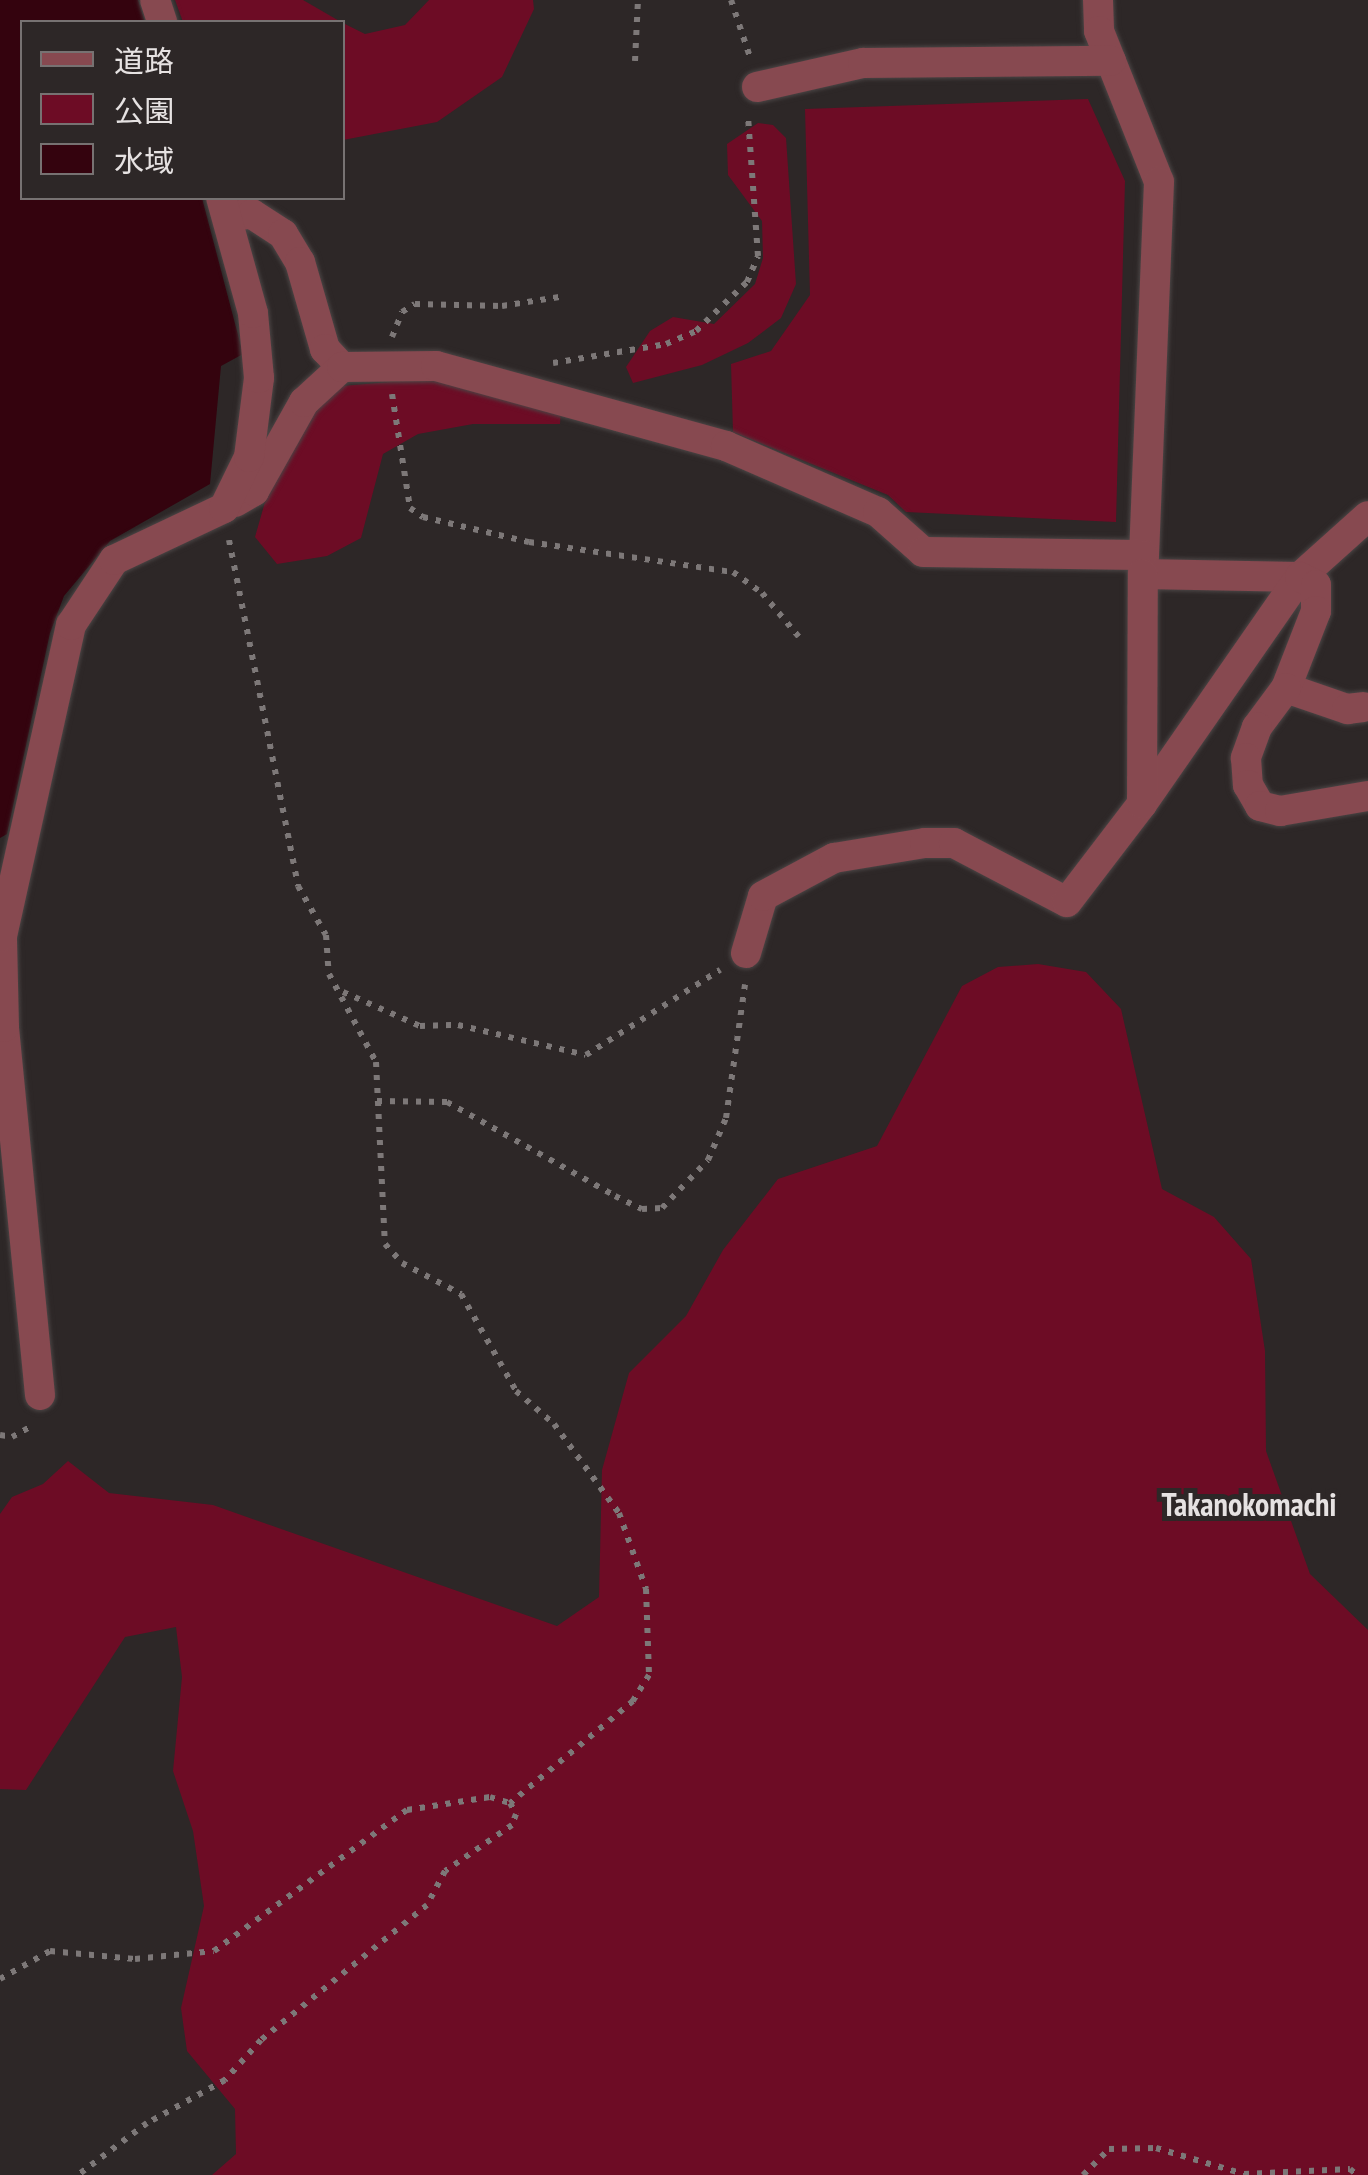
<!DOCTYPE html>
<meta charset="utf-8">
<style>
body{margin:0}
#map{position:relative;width:1368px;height:2175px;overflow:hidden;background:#2d2727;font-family:"PT Sans Narrow","Noto Sans JP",sans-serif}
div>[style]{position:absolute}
.green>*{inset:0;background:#6d0c25}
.water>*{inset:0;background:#34030e}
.path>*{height:6px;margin-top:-3px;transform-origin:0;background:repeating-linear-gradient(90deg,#7d7878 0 5px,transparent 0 13px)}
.roads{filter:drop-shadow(0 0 2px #4b4545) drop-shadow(0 0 2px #4b4545)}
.street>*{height:30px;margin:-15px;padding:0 15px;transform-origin:15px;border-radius:15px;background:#874950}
span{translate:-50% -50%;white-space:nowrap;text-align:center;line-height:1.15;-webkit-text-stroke:10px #2d2727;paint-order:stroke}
.quarter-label{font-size:32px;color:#e6e2e2;font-weight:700}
.legend{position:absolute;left:20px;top:20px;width:325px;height:180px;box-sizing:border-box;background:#2d2727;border:2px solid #777272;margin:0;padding:12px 18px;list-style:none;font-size:30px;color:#e6e2e2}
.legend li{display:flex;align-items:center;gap:20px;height:50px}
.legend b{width:50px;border:2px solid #777272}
</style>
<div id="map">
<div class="green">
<div style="clip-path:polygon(175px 0,303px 0,341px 22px,183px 22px)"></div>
<div style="clip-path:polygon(429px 0,533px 0,534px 9px,502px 77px,437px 122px,343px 140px,343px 23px,365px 34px,405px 25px)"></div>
<div style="clip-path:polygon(1088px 99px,1125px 181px,1116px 522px,906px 512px,888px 495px,733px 432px,731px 364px,771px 351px,810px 295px,805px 109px)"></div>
<div style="clip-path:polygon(758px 123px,773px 125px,786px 138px,796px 284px,781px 318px,748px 343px,702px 365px,633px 383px,626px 367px,650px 331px,673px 317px,714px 324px,755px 284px,763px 258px,762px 221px,728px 175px,727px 144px)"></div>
<div style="clip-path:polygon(426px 379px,561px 410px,560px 424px,473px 424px,418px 434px,383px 454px,361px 538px,327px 556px,277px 564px,255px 537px,265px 502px,312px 411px,342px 386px)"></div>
<div style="clip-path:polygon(1038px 964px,1086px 972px,1121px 1009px,1162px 1189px,1214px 1217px,1251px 1259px,1265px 1351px,1266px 1451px,1310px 1574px,1368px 1630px,1368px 2175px,212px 2175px,236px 2154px,235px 2109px,187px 2051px,181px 2008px,204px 1906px,193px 1831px,173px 1771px,182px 1677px,176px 1627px,125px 1637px,26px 1790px,0 1789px,0 1514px,12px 1497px,43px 1484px,68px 1461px,109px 1493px,213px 1505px,557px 1626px,599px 1597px,602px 1470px,629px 1373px,686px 1316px,723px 1250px,778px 1179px,877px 1146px,962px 986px,998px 967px)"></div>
</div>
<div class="water">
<div style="clip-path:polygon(0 0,138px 0,145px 22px,22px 22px,22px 198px,202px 198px,243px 354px,221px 366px,210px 484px,110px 541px,64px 596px,50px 633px,7px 834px,0 838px)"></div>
</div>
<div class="path">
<div style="left:731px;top:0;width:63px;rotate:71.6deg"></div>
<div style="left:635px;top:61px;width:61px;rotate:-87.2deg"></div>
<div style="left:392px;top:337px;width:27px;rotate:-68deg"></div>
<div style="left:402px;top:312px;width:15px;rotate:-32deg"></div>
<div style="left:415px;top:304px;width:87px;rotate:1.3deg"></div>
<div style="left:502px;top:306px;width:58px;rotate:-9deg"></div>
<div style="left:553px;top:363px;width:115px;rotate:-9.5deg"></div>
<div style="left:666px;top:344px;width:33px;rotate:-23deg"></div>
<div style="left:696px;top:331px;width:71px;rotate:-43.9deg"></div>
<div style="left:747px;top:282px;width:28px;rotate:-67deg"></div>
<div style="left:758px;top:256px;width:140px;rotate:-94.1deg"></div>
<div style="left:392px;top:394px;width:115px;rotate:81deg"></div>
<div style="left:410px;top:508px;width:16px;rotate:35deg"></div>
<div style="left:423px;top:517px;width:109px;rotate:13.3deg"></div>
<div style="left:529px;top:542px;width:206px;rotate:8.4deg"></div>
<div style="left:733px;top:572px;width:36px;rotate:36deg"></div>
<div style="left:762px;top:593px;width:57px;rotate:49.9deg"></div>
<div style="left:229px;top:540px;width:353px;rotate:78.7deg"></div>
<div style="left:298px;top:886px;width:56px;rotate:60.3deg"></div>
<div style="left:326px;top:935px;width:39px;rotate:86deg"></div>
<div style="left:329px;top:974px;width:100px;rotate:61.9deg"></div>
<div style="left:376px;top:1062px;width:182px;rotate:87.2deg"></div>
<div style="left:385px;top:1244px;width:25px;rotate:48deg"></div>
<div style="left:402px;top:1263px;width:67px;rotate:27.7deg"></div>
<div style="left:461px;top:1294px;width:112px;rotate:60.4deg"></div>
<div style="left:516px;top:1391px;width:50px;rotate:41deg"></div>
<div style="left:554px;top:1424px;width:110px;rotate:53.9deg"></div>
<div style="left:619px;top:1513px;width:81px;rotate:70.4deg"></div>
<div style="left:646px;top:1589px;width:86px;rotate:88deg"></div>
<div style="left:649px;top:1675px;width:31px;rotate:122deg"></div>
<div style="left:633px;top:1701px;width:160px;rotate:140.3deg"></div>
<div style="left:343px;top:992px;width:84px;rotate:23.8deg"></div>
<div style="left:420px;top:1026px;width:38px;rotate:-2deg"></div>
<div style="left:458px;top:1025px;width:131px;rotate:13.2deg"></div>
<div style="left:586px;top:1055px;width:159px;rotate:-32.4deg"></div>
<div style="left:377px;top:1101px;width:70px;rotate:0.8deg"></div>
<div style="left:447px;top:1102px;width:193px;rotate:29.2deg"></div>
<div style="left:615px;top:1196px;width:30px;rotate:26deg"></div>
<div style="left:642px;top:1209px;width:20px;rotate:-3deg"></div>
<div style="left:662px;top:1208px;width:66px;rotate:-46.2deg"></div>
<div style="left:708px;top:1160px;width:46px;rotate:-66.8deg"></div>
<div style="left:726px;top:1118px;width:135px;rotate:-81.9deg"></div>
<div style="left:0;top:1435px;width:12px;rotate:9deg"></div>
<div style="left:12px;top:1437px;width:25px;rotate:-29deg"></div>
<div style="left:0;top:1979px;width:57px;rotate:-29.2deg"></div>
<div style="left:50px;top:1951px;width:85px;rotate:5.4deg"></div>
<div style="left:135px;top:1959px;width:79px;rotate:-5.8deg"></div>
<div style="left:214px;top:1951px;width:239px;rotate:-36.2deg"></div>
<div style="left:407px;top:1810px;width:84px;rotate:-8.9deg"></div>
<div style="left:490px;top:1797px;width:21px;rotate:17deg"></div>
<div style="left:510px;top:1803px;width:13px;rotate:61deg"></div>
<div style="left:516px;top:1814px;width:12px;rotate:110deg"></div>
<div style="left:512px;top:1825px;width:81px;rotate:145.5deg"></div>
<div style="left:445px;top:1871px;width:38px;rotate:118deg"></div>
<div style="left:427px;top:1905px;width:214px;rotate:140.9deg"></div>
<div style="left:261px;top:2040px;width:54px;rotate:132deg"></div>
<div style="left:225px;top:2080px;width:89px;rotate:151.1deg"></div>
<div style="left:147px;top:2123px;width:86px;rotate:143deg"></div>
<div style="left:1083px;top:2175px;width:37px;rotate:-45deg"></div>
<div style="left:1109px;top:2149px;width:47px;rotate:-1.2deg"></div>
<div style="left:1156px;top:2148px;width:92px;rotate:16.5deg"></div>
<div style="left:1244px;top:2174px;width:106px;rotate:-2.7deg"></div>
<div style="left:1350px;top:2169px;width:9px;rotate:41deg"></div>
</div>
<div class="roads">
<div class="street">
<div style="left:155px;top:0;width:23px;rotate:72deg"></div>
<div style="left:1098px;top:0;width:31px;rotate:88deg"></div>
<div style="left:1099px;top:31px;width:162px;rotate:68.3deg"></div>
<div style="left:1159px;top:182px;width:392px;rotate:92.3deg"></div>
<div style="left:1143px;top:574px;width:157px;rotate:1.1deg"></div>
<div style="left:1300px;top:577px;width:91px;rotate:-41.9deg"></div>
<div style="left:757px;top:87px;width:109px;rotate:-12.8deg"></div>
<div style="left:863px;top:63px;width:248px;rotate:-0.5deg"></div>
<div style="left:228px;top:216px;width:24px;rotate:-5deg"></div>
<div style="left:252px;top:214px;width:37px;rotate:33deg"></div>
<div style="left:283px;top:234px;width:33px;rotate:59deg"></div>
<div style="left:300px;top:262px;width:91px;rotate:74deg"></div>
<div style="left:325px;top:349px;width:25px;rotate:47deg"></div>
<div style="left:235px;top:502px;width:22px;rotate:-30deg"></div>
<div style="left:254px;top:491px;width:102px;rotate:-60.7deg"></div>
<div style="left:304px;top:402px;width:52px;rotate:-42.6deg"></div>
<div style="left:342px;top:367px;width:94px;rotate:-0.6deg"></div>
<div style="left:436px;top:366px;width:301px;rotate:15.4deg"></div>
<div style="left:726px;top:446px;width:166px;rotate:23.5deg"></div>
<div style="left:878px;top:512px;width:60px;rotate:41.6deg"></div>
<div style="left:923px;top:552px;width:219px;rotate:0.8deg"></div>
<div style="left:1286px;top:688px;width:65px;rotate:19deg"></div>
<div style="left:1347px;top:709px;width:16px;rotate:-7deg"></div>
<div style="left:1142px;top:804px;width:277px;rotate:-55.2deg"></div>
<div style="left:1300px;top:577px;width:18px;rotate:27deg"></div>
<div style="left:1316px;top:585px;width:26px;rotate:90deg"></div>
<div style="left:1316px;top:611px;width:83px;rotate:111.3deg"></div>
<div style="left:1286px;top:688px;width:49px;rotate:126.6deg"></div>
<div style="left:1257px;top:727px;width:33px;rotate:110deg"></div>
<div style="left:1246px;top:758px;width:27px;rotate:86deg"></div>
<div style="left:1248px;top:785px;width:24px;rotate:60deg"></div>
<div style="left:1260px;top:806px;width:21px;rotate:14deg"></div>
<div style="left:1280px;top:811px;width:89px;rotate:-9.7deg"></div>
<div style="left:746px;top:953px;width:59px;rotate:-73.4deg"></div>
<div style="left:763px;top:896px;width:81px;rotate:-28.2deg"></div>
<div style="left:834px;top:858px;width:92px;rotate:-9.4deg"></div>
<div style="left:925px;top:843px;width:29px"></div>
<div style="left:954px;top:843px;width:127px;rotate:27.6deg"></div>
<div style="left:1067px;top:902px;width:123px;rotate:-52.6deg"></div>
<div style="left:1142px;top:804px;width:230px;rotate:-89.8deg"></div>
<div style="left:40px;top:1395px;width:370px;rotate:-95.6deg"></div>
<div style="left:4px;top:1027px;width:91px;rotate:-91.3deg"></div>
<div style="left:2px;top:936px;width:319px;rotate:-77.5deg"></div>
<div style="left:71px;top:625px;width:78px;rotate:-56.5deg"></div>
<div style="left:114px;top:560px;width:122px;rotate:-25.3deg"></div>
<div style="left:224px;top:508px;width:57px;rotate:-63.9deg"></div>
<div style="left:249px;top:457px;width:80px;rotate:-82.8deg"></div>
<div style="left:259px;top:378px;width:65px;rotate:-95.3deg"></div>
<div style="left:253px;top:313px;width:119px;rotate:-105.5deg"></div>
</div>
</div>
<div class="quarter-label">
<span style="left:1249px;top:1504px">Takanokomachi</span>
</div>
<ul class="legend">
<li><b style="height:12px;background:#874950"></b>道路</li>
<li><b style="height:28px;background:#6d0c25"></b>公園</li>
<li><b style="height:28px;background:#34030e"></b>水域</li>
</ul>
</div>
